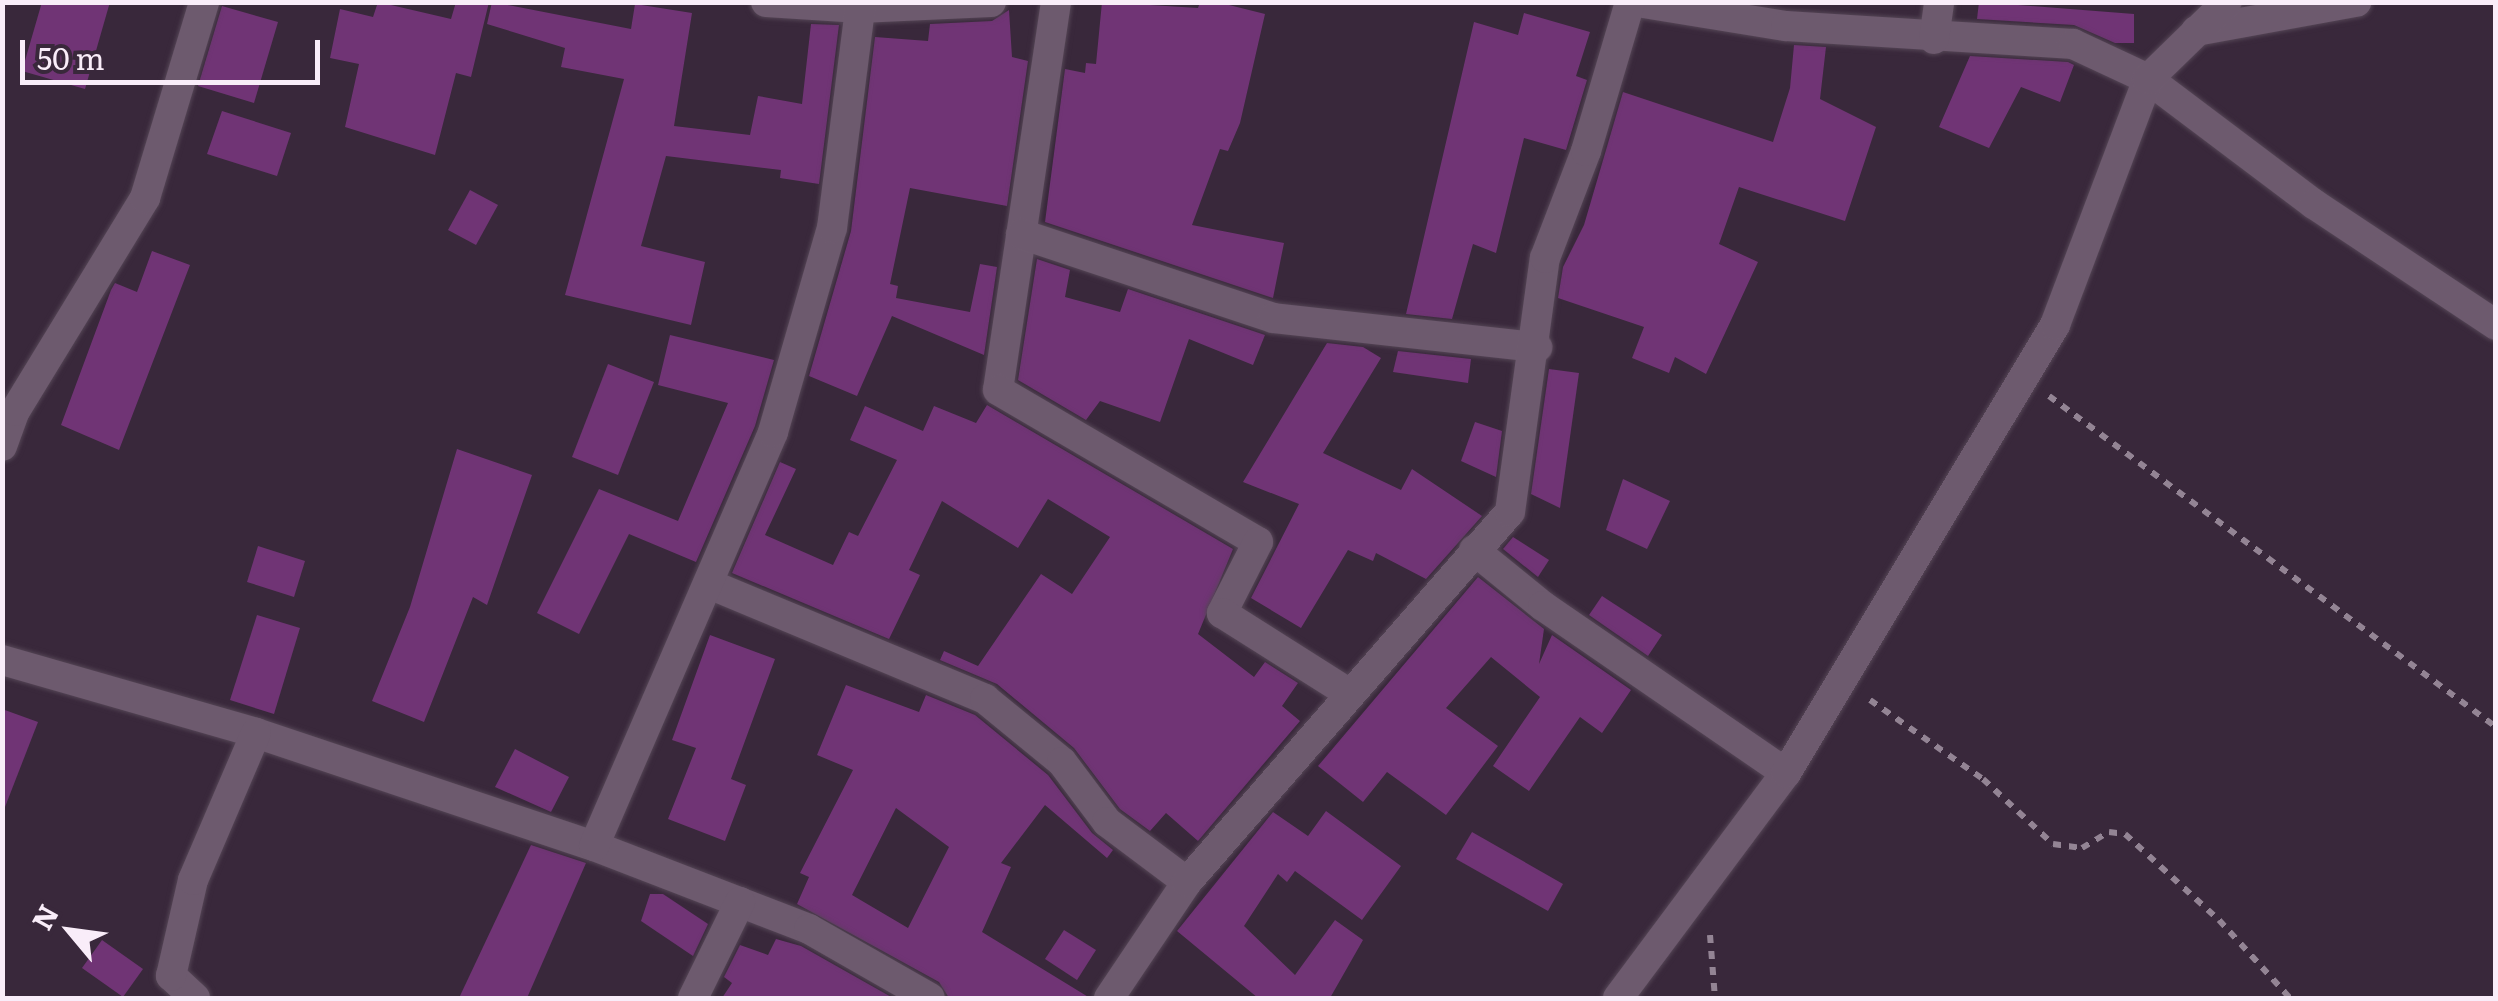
<!DOCTYPE html>
<style>
body{margin:0}
#map{position:relative;width:2498px;height:1001px;overflow:hidden;background:#39283b;font-family:Literata,serif}
div>[style]{position:absolute}
.building>*{inset:0;background:#703475}
.path>*{height:6px;margin-top:-3px;transform-origin:0;background:repeating-linear-gradient(90deg,#938494 0 8px,transparent 0 16px)}
.roads{filter:drop-shadow(0 0 2px #544555) drop-shadow(0 0 2px #544555)}
.minor>*{height:30px;margin:-15px;padding:0 15px;transform-origin:15px;border-radius:15px;background:#6d5a6e}
span{translate:-50% -50%;white-space:nowrap;text-align:center;line-height:1.15;-webkit-text-stroke:8px #39283b;paint-order:stroke}
.frame{position:absolute;inset:0;border:5px solid #f9edf9;pointer-events:none}
.north{position:absolute;left:20px;top:881px;width:100px;height:100px;-webkit-text-stroke:8px #39283b;paint-order:stroke;rotate:299deg;font-size:28px;font-weight:700;line-height:40px;text-align:center;color:#f9edf9}
.north::after{content:'';display:block;margin:auto;width:35px;height:45px;background:#f9edf9;clip-path:polygon(50% 0,100% 100%,50% 72%,0 100%)}
.scale{position:absolute;left:20px;top:40px;width:300px;height:45px;box-sizing:border-box;border:5px solid #f9edf9;border-top:0;padding-left:12px;font-size:30px;line-height:35px;white-space:nowrap;color:#f9edf9;-webkit-text-stroke:8px #39283b;paint-order:stroke}
</style>
<div id="map">
<div class="building">
<div style="clip-path:polygon(42px 2px,110px 2px,85px 89px,22px 71px)"></div>
<div style="clip-path:polygon(378px 2px,451px 19px,456px 2px,489px 2px,471px 77px,456px 73px,435px 155px,345px 127px,359px 64px,330px 58px,340px 9px,373px 17px)"></div>
<div style="clip-path:polygon(492px 2px,631px 29px,635px 4px,692px 13px,674px 126px,750px 135px,758px 96px,802px 104px,811px 24px,839px 25px,819px 184px,780px 178px,781px 170px,666px 156px,641px 246px,705px 262px,691px 325px,565px 295px,624px 79px,561px 67px,565px 48px,487px 24px)"></div>
<div style="clip-path:polygon(1102px 2px,1198px 8px,1200px 2px,1217px 2px,1265px 14px,1240px 123px,1228px 151px,1220px 149px,1192px 225px,1284px 243px,1273px 298px,1045px 222px,1065px 69px,1085px 73px,1086px 63px,1096px 64px)"></div>
<div style="clip-path:polygon(1979px 2px,2134px 14px,2134px 43px,2115px 43px,2074px 25px,1977px 19px)"></div>
<div style="clip-path:polygon(222px 6px,278px 22px,254px 103px,198px 86px)"></div>
<div style="clip-path:polygon(1009px 10px,1012px 57px,1028px 61px,1007px 206px,910px 188px,890px 284px,898px 286px,896px 298px,970px 312px,980px 264px,997px 267px,984px 355px,892px 316px,857px 396px,809px 376px,851px 231px,875px 37px,928px 41px,930px 24px,992px 21px)"></div>
<div style="clip-path:polygon(1524px 13px,1590px 32px,1576px 76px,1587px 80px,1566px 150px,1524px 138px,1496px 253px,1473px 244px,1452px 319px,1406px 314px,1474px 22px,1518px 35px)"></div>
<div style="clip-path:polygon(1794px 45px,1826px 47px,1820px 99px,1876px 127px,1845px 221px,1739px 187px,1719px 244px,1758px 262px,1706px 374px,1675px 357px,1669px 373px,1632px 358px,1644px 327px,1558px 298px,1563px 267px,1584px 225px,1623px 92px,1773px 142px,1790px 88px)"></div>
<div style="clip-path:polygon(1970px 56px,2068px 62px,2074px 65px,2060px 102px,2021px 87px,1989px 148px,1939px 127px)"></div>
<div style="clip-path:polygon(222px 111px,291px 133px,277px 176px,207px 154px)"></div>
<div style="clip-path:polygon(470px 190px,498px 205px,476px 245px,448px 230px)"></div>
<div style="clip-path:polygon(152px 251px,190px 265px,119px 450px,61px 425px,111px 290px,115px 283px,137px 292px)"></div>
<div style="clip-path:polygon(1037px 259px,1070px 270px,1065px 297px,1120px 312px,1128px 289px,1265px 335px,1253px 365px,1189px 339px,1160px 422px,1100px 401px,1086px 420px,1018px 380px)"></div>
<div style="clip-path:polygon(670px 335px,774px 360px,755px 426px,696px 562px,629px 534px,579px 634px,537px 613px,599px 489px,678px 521px,728px 403px,658px 385px)"></div>
<div style="clip-path:polygon(1327px 343px,1363px 347px,1381px 358px,1323px 453px,1401px 490px,1412px 469px,1482px 516px,1426px 579px,1376px 553px,1373px 561px,1348px 550px,1301px 628px,1251px 598px,1299px 504px,1243px 482px)"></div>
<div style="clip-path:polygon(1398px 351px,1471px 359px,1468px 383px,1393px 372px)"></div>
<div style="clip-path:polygon(608px 364px,654px 382px,618px 475px,572px 457px)"></div>
<div style="clip-path:polygon(1549px 369px,1579px 373px,1560px 508px,1531px 494px)"></div>
<div style="clip-path:polygon(987px 405px,1233px 549px,1198px 634px,1254px 677px,1265px 662px,1298px 683px,1282px 706px,1300px 721px,1198px 841px,1166px 813px,1150px 831px,1120px 809px,1074px 748px,997px 684px,940px 660px,944px 651px,978px 666px,1041px 574px,1072px 594px,1110px 537px,1048px 499px,1018px 548px,942px 501px,909px 570px,920px 575px,889px 639px,732px 573px,780px 462px,796px 469px,765px 535px,833px 565px,849px 532px,858px 536px,897px 460px,850px 440px,865px 406px,923px 431px,934px 406px,976px 423px)"></div>
<div style="clip-path:polygon(1475px 422px,1502px 431px,1496px 477px,1461px 461px)"></div>
<div style="clip-path:polygon(457px 449px,532px 475px,487px 605px,473px 597px,424px 722px,372px 701px,410px 607px)"></div>
<div style="clip-path:polygon(1623px 479px,1670px 501px,1647px 549px,1606px 530px)"></div>
<div style="clip-path:polygon(1513px 537px,1549px 560px,1538px 577px,1503px 549px)"></div>
<div style="clip-path:polygon(258px 546px,305px 561px,294px 597px,247px 582px)"></div>
<div style="clip-path:polygon(1478px 577px,1544px 629px,1539px 664px,1552px 635px,1631px 690px,1602px 733px,1580px 717px,1529px 791px,1493px 766px,1540px 697px,1491px 657px,1446px 708px,1498px 746px,1446px 815px,1387px 772px,1363px 802px,1318px 766px)"></div>
<div style="clip-path:polygon(1602px 596px,1662px 635px,1648px 656px,1589px 615px)"></div>
<div style="clip-path:polygon(257px 615px,300px 628px,274px 714px,230px 700px)"></div>
<div style="clip-path:polygon(710px 635px,775px 659px,731px 779px,746px 785px,725px 841px,668px 819px,696px 748px,672px 740px)"></div>
<div style="clip-path:polygon(evenodd,846px 685px,919px 712px,926px 695px,975px 715px,1048px 775px,1092px 833px,1113px 850px,1107px 858px,1045px 805px,1001px 863px,1011px 867px,982px 932px,1090px 998px,949px 998px,939px 982px,797px 904px,809px 877px,800px 873px,853px 770px,817px 755px,846px 685px,896px 808px,949px 847px,908px 928px,852px 895px,896px 808px)"></div>
<div style="clip-path:polygon(2px 709px,38px 722px,5px 807px,2px 807px)"></div>
<div style="clip-path:polygon(515px 749px,569px 777px,551px 812px,495px 787px)"></div>
<div style="clip-path:polygon(1326px 811px,1401px 866px,1362px 920px,1295px 871px,1287px 882px,1278px 874px,1244px 926px,1295px 975px,1335px 920px,1363px 940px,1330px 998px,1258px 998px,1177px 931px,1273px 812px,1308px 836px)"></div>
<div style="clip-path:polygon(1472px 832px,1563px 884px,1548px 911px,1456px 859px)"></div>
<div style="clip-path:polygon(531px 845px,586px 863px,527px 998px,459px 998px)"></div>
<div style="clip-path:polygon(650px 894px,663px 894px,708px 924px,693px 956px,641px 921px)"></div>
<div style="clip-path:polygon(1064px 930px,1096px 950px,1077px 980px,1045px 959px)"></div>
<div style="clip-path:polygon(776px 939px,801px 946px,893px 998px,722px 998px,732px 983px,724px 977px,740px 945px,768px 955px)"></div>
<div style="clip-path:polygon(102px 940px,143px 969px,123px 997px,82px 968px)"></div>
</div>
<div class="path">
<div style="left:2049px;top:396px;width:556px;rotate:36.52deg"></div>
<div style="left:1870px;top:700px;width:138px;rotate:35deg"></div>
<div style="left:1983px;top:779px;width:96px;rotate:42.9deg"></div>
<div style="left:2053px;top:844px;width:29px;rotate:8deg"></div>
<div style="left:2082px;top:848px;width:31px;rotate:-31deg"></div>
<div style="left:2109px;top:832px;width:16px;rotate:7deg"></div>
<div style="left:2125px;top:834px;width:127px;rotate:42.5deg"></div>
<div style="left:2219px;top:920px;width:105px;rotate:47.7deg"></div>
<div style="left:1710px;top:935px;width:63px;rotate:85.5deg"></div>
</div>
<div class="roads">
<div class="minor">
<div style="left:766px;top:2px;width:94px;rotate:3.7deg"></div>
<div style="left:860px;top:8px;width:131px;rotate:-2.6deg"></div>
<div style="left:1056px;top:2px;width:392px;rotate:98.5deg"></div>
<div style="left:998px;top:390px;width:301px;rotate:30.3deg"></div>
<div style="left:1258px;top:542px;width:80px;rotate:116.9deg"></div>
<div style="left:1222px;top:613px;width:148px;rotate:32.3deg"></div>
<div style="left:1637px;top:2px;width:151px;rotate:9.2deg"></div>
<div style="left:1786px;top:26px;width:288px;rotate:3.6deg"></div>
<div style="left:2073px;top:44px;width:83px;rotate:25deg"></div>
<div style="left:2148px;top:79px;width:208px;rotate:37deg"></div>
<div style="left:2314px;top:204px;width:219px;rotate:33.6deg"></div>
<div style="left:2196px;top:31px;width:163px;rotate:-10.3deg"></div>
<div style="left:1934px;top:39px;width:37px;rotate:-82deg"></div>
<div style="left:1021px;top:234px;width:266px;rotate:18.4deg"></div>
<div style="left:1273px;top:318px;width:266px;rotate:6.3deg"></div>
<div style="left:2px;top:446px;width:37px;rotate:-70deg"></div>
<div style="left:15px;top:411px;width:250px;rotate:-58.6deg"></div>
<div style="left:145px;top:198px;width:205px;rotate:-73.2deg"></div>
<div style="left:1474px;top:550px;width:89px;rotate:39.1deg"></div>
<div style="left:1543px;top:606px;width:295px;rotate:34.5deg"></div>
<div style="left:709px;top:584px;width:299px;rotate:22.6deg"></div>
<div style="left:985px;top:699px;width:99px;rotate:39.3deg"></div>
<div style="left:1062px;top:762px;width:75px;rotate:53.1deg"></div>
<div style="left:1107px;top:822px;width:100px;rotate:36.9deg"></div>
<div style="left:2px;top:660px;width:264px;rotate:16deg"></div>
<div style="left:256px;top:733px;width:356px;rotate:18.5deg"></div>
<div style="left:594px;top:846px;width:230px;rotate:21.1deg"></div>
<div style="left:809px;top:929px;width:139px;rotate:29.7deg"></div>
<div style="left:594px;top:846px;width:451px;rotate:-66.6deg"></div>
<div style="left:773px;top:432px;width:212px;rotate:-73.9deg"></div>
<div style="left:832px;top:228px;width:222px;rotate:-82.7deg"></div>
<div style="left:195px;top:998px;width:33px;rotate:-137deg"></div>
<div style="left:171px;top:976px;width:98px;rotate:-77.1deg"></div>
<div style="left:193px;top:880px;width:160px;rotate:-66.8deg"></div>
<div style="left:693px;top:998px;width:107px;rotate:-63.9deg"></div>
<div style="left:1109px;top:998px;width:140px;rotate:-56.1deg"></div>
<div style="left:1187px;top:882px;width:491px;rotate:-48.9deg"></div>
<div style="left:1510px;top:512px;width:256px;rotate:-82.2deg"></div>
<div style="left:1545px;top:258px;width:115px;rotate:-69deg"></div>
<div style="left:1586px;top:151px;width:155px;rotate:-73.5deg"></div>
<div style="left:1618px;top:998px;width:281px;rotate:-53.3deg"></div>
<div style="left:1786px;top:773px;width:523px;rotate:-59.02deg"></div>
<div style="left:2055px;top:325px;width:263px;rotate:-69.3deg"></div>
<div style="left:2148px;top:79px;width:110px;rotate:-44.3deg"></div>
</div>
</div>
<div class="frame"></div>
<div class="north">N</div>
<div class="scale">50 m</div>
</div>
